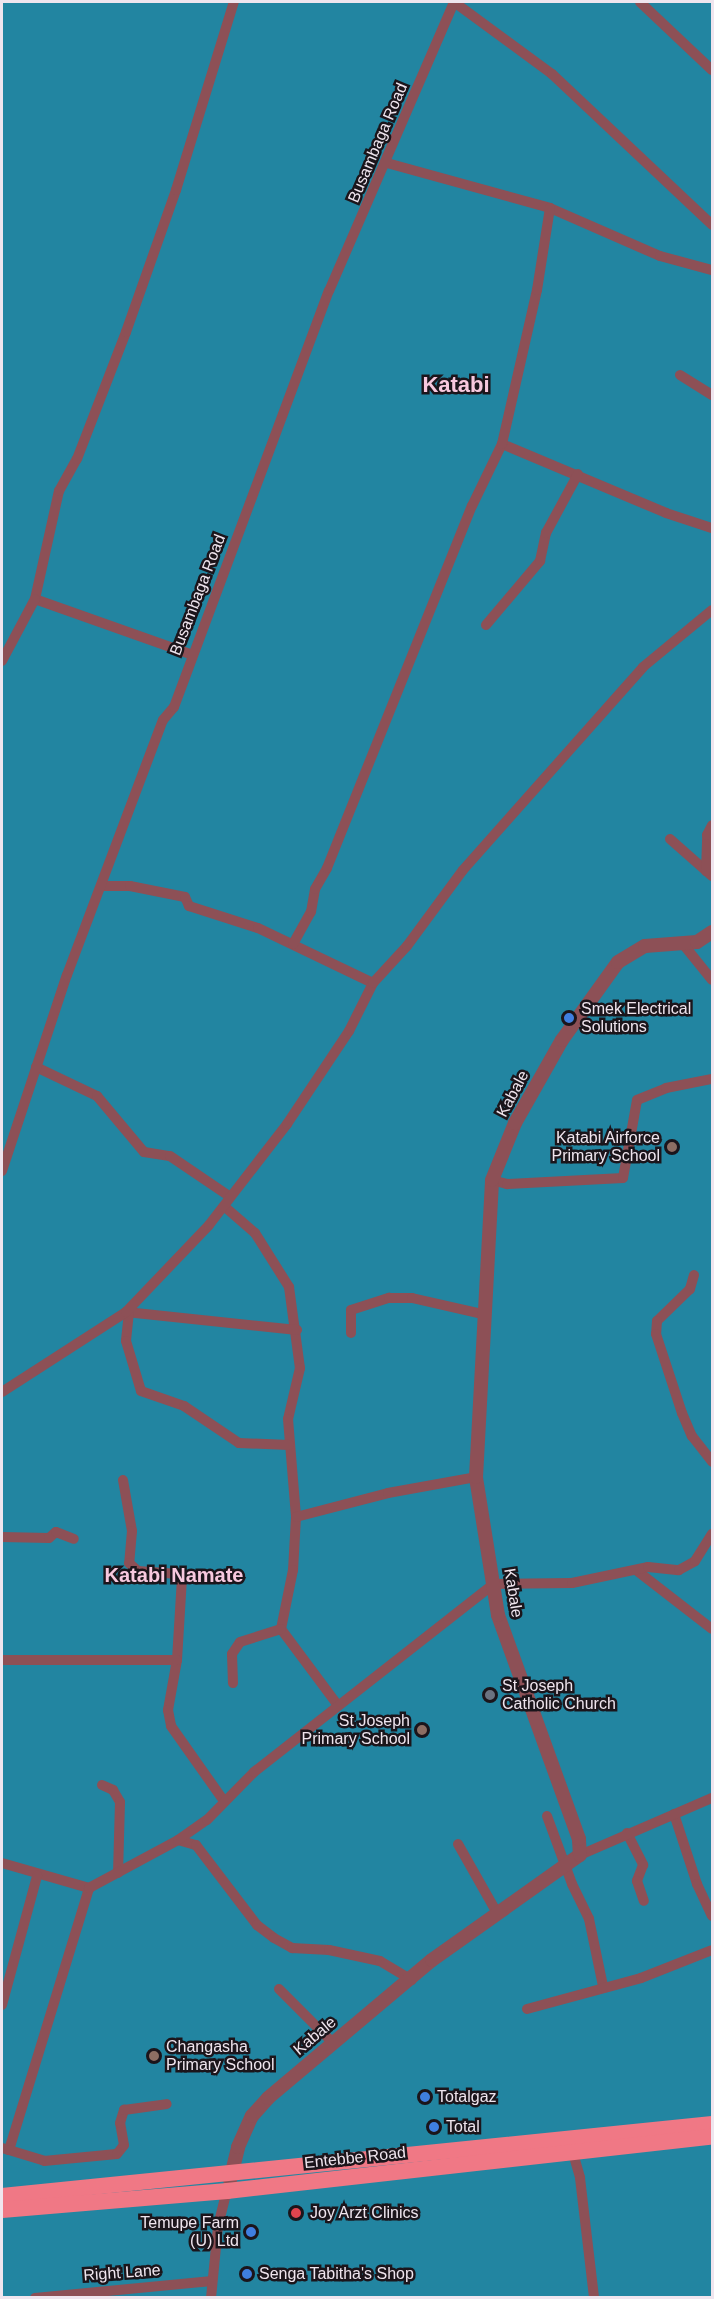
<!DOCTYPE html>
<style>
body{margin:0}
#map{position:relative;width:714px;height:2299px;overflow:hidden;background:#382a37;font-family:Arial,sans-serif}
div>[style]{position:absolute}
.water>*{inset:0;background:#2285a1}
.minor>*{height:10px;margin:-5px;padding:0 5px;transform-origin:5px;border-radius:5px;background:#8d5056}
.tertiary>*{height:14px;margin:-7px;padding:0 7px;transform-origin:7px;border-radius:7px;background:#8d5056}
.trunk>*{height:16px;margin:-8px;padding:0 8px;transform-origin:8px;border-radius:8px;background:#f07885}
.dots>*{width:16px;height:16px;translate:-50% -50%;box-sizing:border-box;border:3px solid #1b151b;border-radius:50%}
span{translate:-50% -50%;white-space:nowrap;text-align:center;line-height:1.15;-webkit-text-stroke:5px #1b151b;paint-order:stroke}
.street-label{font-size:16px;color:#efe5ee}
.poi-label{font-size:16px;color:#efe5ee}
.left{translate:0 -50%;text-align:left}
.right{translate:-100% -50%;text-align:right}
.quarter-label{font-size:20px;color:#f7c8de;font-weight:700}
.district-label{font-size:22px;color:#f7c8de;font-weight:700}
.frame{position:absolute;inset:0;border:3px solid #efe5ee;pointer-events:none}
</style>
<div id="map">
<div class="water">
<div style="clip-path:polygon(2px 2px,712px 2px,712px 2297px,2px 2297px)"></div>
</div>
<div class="minor">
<div style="left:454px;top:2px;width:122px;rotate:36.3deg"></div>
<div style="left:552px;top:74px;width:220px;rotate:43.3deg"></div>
<div style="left:640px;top:2px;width:99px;rotate:43.4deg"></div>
<div style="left:387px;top:163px;width:169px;rotate:15.4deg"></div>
<div style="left:550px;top:208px;width:120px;rotate:23.6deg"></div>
<div style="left:660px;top:256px;width:54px;rotate:15.1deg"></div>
<div style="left:680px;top:375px;width:38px;rotate:32deg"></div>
<div style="left:502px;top:444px;width:178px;rotate:22.8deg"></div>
<div style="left:666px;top:513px;width:48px;rotate:18.1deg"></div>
<div style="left:486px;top:625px;width:84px;rotate:-49.8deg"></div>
<div style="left:540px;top:561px;width:29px;rotate:-78deg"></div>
<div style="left:546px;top:533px;width:67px;rotate:-61.5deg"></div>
<div style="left:190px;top:654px;width:164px;rotate:-160.5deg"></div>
<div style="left:35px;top:599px;width:111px;rotate:-77.5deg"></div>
<div style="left:59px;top:491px;width:37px;rotate:-61deg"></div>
<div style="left:77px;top:459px;width:136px;rotate:-68.9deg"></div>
<div style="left:126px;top:332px;width:151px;rotate:-70.6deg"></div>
<div style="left:176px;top:190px;width:197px;rotate:-72.9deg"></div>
<div style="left:2px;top:661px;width:70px;rotate:-62deg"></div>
<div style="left:670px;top:839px;width:56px;rotate:41.4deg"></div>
<div style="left:706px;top:871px;width:36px;rotate:-88deg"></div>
<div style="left:707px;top:835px;width:11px;rotate:-63deg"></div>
<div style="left:101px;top:886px;width:29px"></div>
<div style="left:130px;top:886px;width:56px;rotate:11.3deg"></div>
<div style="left:185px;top:897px;width:10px;rotate:66deg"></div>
<div style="left:189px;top:906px;width:72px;rotate:17.7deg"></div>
<div style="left:258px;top:928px;width:127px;rotate:25.6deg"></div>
<div style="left:293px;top:944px;width:37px;rotate:-61deg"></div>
<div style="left:311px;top:912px;width:23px;rotate:-80deg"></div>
<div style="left:315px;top:889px;width:24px;rotate:-60deg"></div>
<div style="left:327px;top:868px;width:390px;rotate:-68.2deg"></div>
<div style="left:472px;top:506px;width:69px;rotate:-64.2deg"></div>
<div style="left:502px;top:444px;width:158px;rotate:-77.2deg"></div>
<div style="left:537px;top:290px;width:83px;rotate:-81deg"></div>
<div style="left:683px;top:944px;width:46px;rotate:51.1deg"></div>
<div style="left:36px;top:1067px;width:68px;rotate:25.4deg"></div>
<div style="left:97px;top:1096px;width:73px;rotate:50deg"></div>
<div style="left:144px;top:1152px;width:26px;rotate:9deg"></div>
<div style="left:170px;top:1156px;width:71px;rotate:34.1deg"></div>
<div style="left:2px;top:1171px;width:206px;rotate:-71.7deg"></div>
<div style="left:67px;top:975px;width:272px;rotate:-69.4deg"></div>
<div style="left:163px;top:720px;width:17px;rotate:-50deg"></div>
<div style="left:174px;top:707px;width:444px;rotate:-69.6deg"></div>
<div style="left:329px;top:291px;width:315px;rotate:-66.6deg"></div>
<div style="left:492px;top:1180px;width:16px;rotate:15deg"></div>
<div style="left:507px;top:1184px;width:116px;rotate:-3deg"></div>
<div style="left:623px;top:1178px;width:79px;rotate:-79.8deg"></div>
<div style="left:637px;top:1100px;width:31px;rotate:-22deg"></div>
<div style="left:666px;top:1088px;width:47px;rotate:-11.1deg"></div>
<div style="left:225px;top:1207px;width:40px;rotate:41deg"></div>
<div style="left:255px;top:1233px;width:64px;rotate:57.8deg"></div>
<div style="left:289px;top:1287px;width:82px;rotate:82.3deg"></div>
<div style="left:300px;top:1368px;width:52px;rotate:103.2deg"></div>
<div style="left:288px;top:1419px;width:98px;rotate:85.3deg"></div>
<div style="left:296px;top:1517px;width:53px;rotate:93.2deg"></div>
<div style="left:293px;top:1570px;width:60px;rotate:101.5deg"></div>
<div style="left:281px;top:1629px;width:94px;rotate:53.3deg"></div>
<div style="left:694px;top:1275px;width:15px;rotate:106deg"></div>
<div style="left:690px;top:1289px;width:46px;rotate:135.9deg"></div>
<div style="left:657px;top:1321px;width:13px;rotate:94deg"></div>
<div style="left:656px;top:1334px;width:83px;rotate:71.8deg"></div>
<div style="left:682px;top:1413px;width:25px;rotate:67deg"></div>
<div style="left:692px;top:1436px;width:33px;rotate:52deg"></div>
<div style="left:126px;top:1312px;width:172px;rotate:6deg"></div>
<div style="left:129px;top:1312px;width:29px;rotate:96deg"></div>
<div style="left:126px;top:1341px;width:52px;rotate:73.3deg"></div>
<div style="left:141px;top:1391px;width:46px;rotate:19.2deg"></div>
<div style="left:184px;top:1406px;width:66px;rotate:33.9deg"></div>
<div style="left:239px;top:1443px;width:50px;rotate:2.3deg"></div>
<div style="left:351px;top:1333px;width:23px;rotate:-90deg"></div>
<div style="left:351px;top:1310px;width:40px;rotate:-18deg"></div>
<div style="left:389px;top:1298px;width:23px"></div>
<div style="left:412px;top:1298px;width:76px;rotate:12.9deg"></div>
<div style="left:2px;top:1392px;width:148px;rotate:-32.8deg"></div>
<div style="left:126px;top:1312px;width:120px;rotate:-46.3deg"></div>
<div style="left:209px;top:1225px;width:128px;rotate:-52.3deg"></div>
<div style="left:287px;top:1124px;width:112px;rotate:-56.3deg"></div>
<div style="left:349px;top:1031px;width:54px;rotate:-63.4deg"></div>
<div style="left:373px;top:983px;width:50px;rotate:-47.4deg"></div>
<div style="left:407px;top:946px;width:94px;rotate:-53.6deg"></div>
<div style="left:463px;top:870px;width:271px;rotate:-48.4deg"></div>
<div style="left:643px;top:667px;width:89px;rotate:-39.6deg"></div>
<div style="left:123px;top:1480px;width:52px;rotate:80deg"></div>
<div style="left:132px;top:1531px;width:32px;rotate:95deg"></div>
<div style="left:129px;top:1563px;width:12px;rotate:42deg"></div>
<div style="left:138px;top:1571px;width:40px;rotate:4.3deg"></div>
<div style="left:178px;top:1574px;width:6px;rotate:45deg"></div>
<div style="left:182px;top:1578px;width:82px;rotate:93.5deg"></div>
<div style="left:177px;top:1660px;width:51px;rotate:100.2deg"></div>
<div style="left:168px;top:1710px;width:16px;rotate:79deg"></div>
<div style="left:171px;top:1726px;width:92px;rotate:54.8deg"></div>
<div style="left:296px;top:1517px;width:95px;rotate:-14.6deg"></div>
<div style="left:388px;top:1493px;width:89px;rotate:-10.3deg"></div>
<div style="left:2px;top:1537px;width:47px;rotate:1.2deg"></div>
<div style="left:49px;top:1538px;width:9px;rotate:-41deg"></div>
<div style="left:56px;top:1532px;width:19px;rotate:21deg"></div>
<div style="left:636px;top:1570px;width:96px;rotate:37.8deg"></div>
<div style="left:2px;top:1660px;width:175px"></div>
<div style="left:233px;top:1683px;width:29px;rotate:-92deg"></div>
<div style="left:232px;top:1654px;width:14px;rotate:-56deg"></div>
<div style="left:240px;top:1642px;width:43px;rotate:-17.6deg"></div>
<div style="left:102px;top:1785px;width:12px;rotate:24deg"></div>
<div style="left:113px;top:1790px;width:14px;rotate:60deg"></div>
<div style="left:120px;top:1802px;width:71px;rotate:91.6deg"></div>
<div style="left:674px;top:1814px;width:74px;rotate:71.8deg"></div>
<div style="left:697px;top:1884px;width:35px;rotate:65deg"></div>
<div style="left:547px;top:1816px;width:72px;rotate:69.8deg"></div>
<div style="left:572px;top:1884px;width:39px;rotate:64deg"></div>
<div style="left:589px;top:1919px;width:68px;rotate:78.2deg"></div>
<div style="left:627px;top:1833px;width:36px;rotate:63deg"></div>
<div style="left:643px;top:1865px;width:17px;rotate:111deg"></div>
<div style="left:637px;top:1881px;width:21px;rotate:71deg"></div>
<div style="left:178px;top:1840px;width:19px;rotate:16deg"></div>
<div style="left:196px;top:1845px;width:101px;rotate:52.7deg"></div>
<div style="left:257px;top:1925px;width:21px;rotate:37deg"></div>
<div style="left:274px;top:1938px;width:21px;rotate:29deg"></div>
<div style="left:292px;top:1948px;width:37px;rotate:3deg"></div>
<div style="left:329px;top:1950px;width:52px;rotate:12.2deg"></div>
<div style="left:380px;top:1961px;width:37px;rotate:31deg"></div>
<div style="left:458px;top:1844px;width:79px;rotate:60.5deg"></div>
<div style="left:580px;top:1855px;width:144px;rotate:-23.4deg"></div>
<div style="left:2px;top:1863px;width:91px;rotate:16deg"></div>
<div style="left:279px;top:1989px;width:76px;rotate:45deg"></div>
<div style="left:2px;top:2005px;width:134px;rotate:-74.8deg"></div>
<div style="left:527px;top:2009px;width:118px;rotate:-15.2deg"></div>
<div style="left:641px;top:1978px;width:76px;rotate:-21.5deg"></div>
<div style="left:2px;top:2148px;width:7px;rotate:16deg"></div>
<div style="left:9px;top:2150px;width:274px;rotate:-73deg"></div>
<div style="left:89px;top:1888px;width:101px;rotate:-28.3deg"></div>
<div style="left:178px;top:1840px;width:35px;rotate:-35deg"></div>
<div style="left:207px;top:1820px;width:67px;rotate:-45.6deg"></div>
<div style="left:254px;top:1772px;width:305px;rotate:-38.1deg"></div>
<div style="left:494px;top:1584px;width:78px;rotate:-0.7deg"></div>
<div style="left:572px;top:1583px;width:78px;rotate:-11.9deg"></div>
<div style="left:648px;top:1567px;width:31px;rotate:6deg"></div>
<div style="left:679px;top:1570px;width:18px;rotate:-29deg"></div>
<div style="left:695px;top:1561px;width:32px;rotate:-58deg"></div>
<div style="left:9px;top:2150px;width:37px;rotate:17deg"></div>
<div style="left:44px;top:2161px;width:73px;rotate:-5.5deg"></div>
<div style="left:117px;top:2154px;width:11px;rotate:-52deg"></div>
<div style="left:124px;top:2145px;width:22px;rotate:-100deg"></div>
<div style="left:120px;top:2123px;width:14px;rotate:-73deg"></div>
<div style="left:124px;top:2110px;width:43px;rotate:-7.9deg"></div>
<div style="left:573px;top:2153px;width:26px;rotate:74deg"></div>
<div style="left:580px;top:2178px;width:121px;rotate:83.3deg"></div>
<div style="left:35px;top:2298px;width:178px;rotate:-5.5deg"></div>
<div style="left:211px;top:2298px;width:72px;rotate:-84.4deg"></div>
<div style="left:218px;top:2226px;width:36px;rotate:-76deg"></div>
</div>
<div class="tertiary">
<div style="left:230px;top:2180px;width:34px;rotate:-76deg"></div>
<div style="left:238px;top:2147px;width:34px;rotate:-66deg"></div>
<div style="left:252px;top:2116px;width:24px;rotate:-48deg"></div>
<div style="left:268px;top:2098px;width:214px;rotate:-40.1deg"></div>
<div style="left:432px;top:1960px;width:181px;rotate:-35.4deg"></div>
<div style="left:580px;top:1855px;width:16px;rotate:-94deg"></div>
<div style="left:579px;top:1839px;width:238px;rotate:-109.9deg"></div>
<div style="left:498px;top:1615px;width:140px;rotate:-99.1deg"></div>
<div style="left:476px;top:1477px;width:297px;rotate:-86.9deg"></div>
<div style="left:492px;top:1180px;width:61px;rotate:-68deg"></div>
<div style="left:515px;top:1123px;width:95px;rotate:-60.5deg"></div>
<div style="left:562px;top:1040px;width:96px;rotate:-54.3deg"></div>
<div style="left:618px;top:962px;width:31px;rotate:-31deg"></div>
<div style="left:645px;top:946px;width:52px;rotate:-4.4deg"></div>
<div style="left:697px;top:942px;width:18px;rotate:-34deg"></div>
</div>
<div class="trunk">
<div style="left:2px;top:2196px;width:714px;rotate:-5.79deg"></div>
<div style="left:2px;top:2210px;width:226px;rotate:-4.8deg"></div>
<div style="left:227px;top:2191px;width:488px;rotate:-6.4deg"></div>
</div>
<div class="dots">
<div style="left:569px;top:1018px;background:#3f7fe0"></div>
<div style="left:672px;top:1147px;background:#8d6e63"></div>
<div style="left:490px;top:1695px;background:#6b7280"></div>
<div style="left:422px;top:1730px;background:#8d6e63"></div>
<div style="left:154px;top:2056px;background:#8d6e63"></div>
<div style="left:425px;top:2097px;background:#3f7fe0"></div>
<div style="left:434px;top:2127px;background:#3f7fe0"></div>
<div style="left:296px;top:2213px;background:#e0444e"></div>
<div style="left:251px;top:2232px;background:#3f7fe0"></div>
<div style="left:247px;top:2274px;background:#3f7fe0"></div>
</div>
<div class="street-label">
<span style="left:378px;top:143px;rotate:-67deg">Busambaga Road</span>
<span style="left:198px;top:595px;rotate:-69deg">Busambaga Road</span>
<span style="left:513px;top:1094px;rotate:-62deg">Kabale</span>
<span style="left:513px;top:1593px;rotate:81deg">Kabale</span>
<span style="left:315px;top:2036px;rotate:-40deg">Kabale</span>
<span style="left:355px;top:2158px;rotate:-6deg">Entebbe Road</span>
<span style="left:122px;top:2273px;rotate:-4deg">Right Lane</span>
</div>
<div class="poi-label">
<span class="left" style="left:581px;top:1018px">Smek Electrical<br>Solutions</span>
<span class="right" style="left:660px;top:1147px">Katabi Airforce<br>Primary School</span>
<span class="left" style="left:502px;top:1695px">St Joseph<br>Catholic Church</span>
<span class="right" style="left:410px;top:1730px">St Joseph<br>Primary School</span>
<span class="left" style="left:166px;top:2056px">Changasha<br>Primary School</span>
<span class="left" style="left:437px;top:2097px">Totalgaz</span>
<span class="left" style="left:446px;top:2127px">Total</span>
<span class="left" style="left:310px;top:2213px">Joy Arzt Clinics</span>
<span class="right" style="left:239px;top:2232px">Temupe Farm<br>(U) Ltd</span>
<span class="left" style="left:259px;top:2274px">Senga Tabitha's Shop</span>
</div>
<div class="quarter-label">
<span style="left:174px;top:1575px">Katabi Namate</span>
</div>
<div class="district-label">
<span style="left:456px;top:385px">Katabi</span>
</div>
<div class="frame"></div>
</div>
